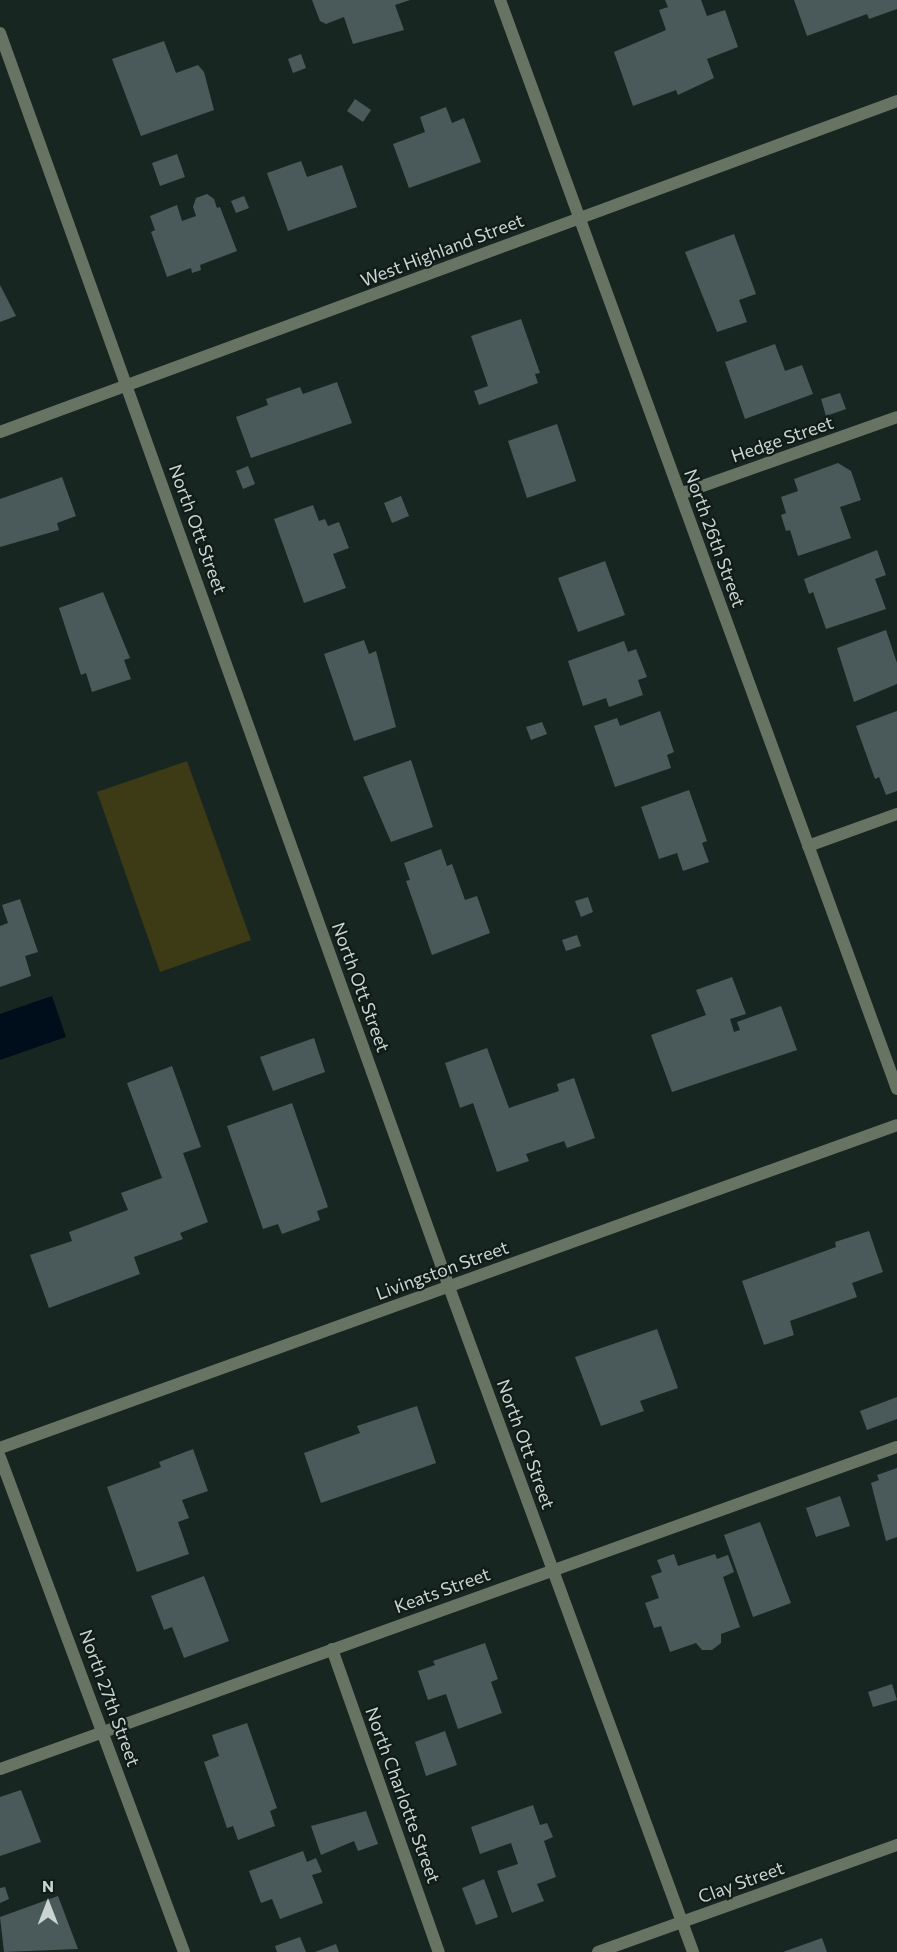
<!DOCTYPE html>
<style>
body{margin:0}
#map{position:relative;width:897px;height:1952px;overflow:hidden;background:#182621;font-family:Commissioner,sans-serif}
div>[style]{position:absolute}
.green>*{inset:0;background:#3d3a16}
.water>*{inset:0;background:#000d1a}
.building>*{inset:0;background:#4a5a5b}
.lane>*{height:12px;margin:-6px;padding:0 6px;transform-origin:6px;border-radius:6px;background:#677463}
.street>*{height:12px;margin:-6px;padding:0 6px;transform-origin:6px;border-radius:6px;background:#677463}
span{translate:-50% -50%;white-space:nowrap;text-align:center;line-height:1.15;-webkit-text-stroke:4.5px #0f1c18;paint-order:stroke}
.street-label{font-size:18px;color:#ccd4d1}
.north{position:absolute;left:18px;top:1874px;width:60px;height:60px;-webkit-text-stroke:4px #0f1c18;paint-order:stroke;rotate:0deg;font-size:16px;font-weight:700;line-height:24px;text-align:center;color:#ccd4d1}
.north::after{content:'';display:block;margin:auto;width:21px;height:27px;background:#ccd4d1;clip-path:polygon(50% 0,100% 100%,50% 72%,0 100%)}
</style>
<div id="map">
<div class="green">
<div style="clip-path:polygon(187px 761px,251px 940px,160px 972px,97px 792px)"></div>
</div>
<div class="water">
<div style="clip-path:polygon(52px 996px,66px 1037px,0 1060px,0 1014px)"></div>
</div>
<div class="building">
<div style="clip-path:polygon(312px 0,410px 0,395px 5px,404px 30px,353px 44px,344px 17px,326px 24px,320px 21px)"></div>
<div style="clip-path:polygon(665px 0,701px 0,707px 16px,725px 10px,738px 47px,707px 59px,714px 78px,678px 95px,676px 90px,633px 106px,614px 52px,666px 30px,659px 10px,668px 7px)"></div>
<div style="clip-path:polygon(794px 0,897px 0,897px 9px,869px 19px,867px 14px,807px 36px)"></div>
<div style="clip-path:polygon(164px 41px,176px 73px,198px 65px,204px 72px,214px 110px,141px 136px,112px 59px)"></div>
<div style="clip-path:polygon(301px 54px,306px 68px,293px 73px,288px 59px)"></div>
<div style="clip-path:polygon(355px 99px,371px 110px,363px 122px,347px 111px)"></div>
<div style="clip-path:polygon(446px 107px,452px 123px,464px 118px,481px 162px,409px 188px,393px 144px,425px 132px,420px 117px)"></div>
<div style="clip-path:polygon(177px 154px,185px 177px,160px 186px,152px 163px)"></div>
<div style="clip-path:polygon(301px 161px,307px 177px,342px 165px,357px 207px,288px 231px,267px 173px)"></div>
<div style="clip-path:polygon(207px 194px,214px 199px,217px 208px,220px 207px,237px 251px,200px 265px,201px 270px,192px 273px,191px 268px,167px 277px,151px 232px,155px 230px,150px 216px,177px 205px,182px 221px,196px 216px,193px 207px,196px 198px)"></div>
<div style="clip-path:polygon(244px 196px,249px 208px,236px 213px,231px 201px)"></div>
<div style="clip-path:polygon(734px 234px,756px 294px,739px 300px,747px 322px,717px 332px,685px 252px)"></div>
<div style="clip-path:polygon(0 285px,16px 316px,0 322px)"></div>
<div style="clip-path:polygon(521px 319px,540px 373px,535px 374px,538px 383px,479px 405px,474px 391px,488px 386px,471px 336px)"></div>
<div style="clip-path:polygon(775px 344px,785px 371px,802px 365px,813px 394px,745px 419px,725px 362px)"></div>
<div style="clip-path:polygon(337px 382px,352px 423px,251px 458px,236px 417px,268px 405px,266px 399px,300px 387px,303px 394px)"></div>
<div style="clip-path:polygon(840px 393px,846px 409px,826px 416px,821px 399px)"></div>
<div style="clip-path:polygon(557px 424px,576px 481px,527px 498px,508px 441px)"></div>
<div style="clip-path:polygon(838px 463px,851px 471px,861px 500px,840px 507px,851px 538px,798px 556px,790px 530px,786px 531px,781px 515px,786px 513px,781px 497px,798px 491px,794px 479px)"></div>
<div style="clip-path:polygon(248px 466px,255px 484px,243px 489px,236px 471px)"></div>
<div style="clip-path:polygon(62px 477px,76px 516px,57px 523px,59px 530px,0 547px,0 499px)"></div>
<div style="clip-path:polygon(401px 496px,409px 516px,392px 523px,384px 503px)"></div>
<div style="clip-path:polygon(313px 505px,319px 521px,325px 519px,328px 526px,339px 522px,349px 548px,333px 554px,346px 588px,304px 603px,274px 519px)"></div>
<div style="clip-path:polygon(877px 550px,886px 575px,875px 579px,886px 609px,826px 629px,813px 592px,809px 594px,804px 579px)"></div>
<div style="clip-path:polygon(605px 561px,625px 615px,578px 632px,558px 578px)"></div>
<div style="clip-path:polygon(103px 592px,130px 658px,124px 660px,131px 679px,92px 692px,86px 673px,81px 675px,59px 608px)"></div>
<div style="clip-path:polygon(886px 630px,897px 663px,897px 684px,854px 702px,837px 648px)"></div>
<div style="clip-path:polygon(364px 640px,369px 654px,376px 651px,396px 727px,354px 741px,324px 654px)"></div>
<div style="clip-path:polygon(624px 641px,628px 652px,636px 649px,647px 677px,638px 680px,643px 695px,609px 707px,606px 698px,583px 706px,568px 661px)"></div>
<div style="clip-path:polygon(660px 711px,674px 752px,667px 755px,671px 768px,615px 787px,594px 726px,617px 718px,620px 726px)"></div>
<div style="clip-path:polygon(897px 711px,897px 791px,886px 795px,879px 777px,875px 779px,856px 726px)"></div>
<div style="clip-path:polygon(542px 722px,547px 734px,531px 740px,526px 727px)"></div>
<div style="clip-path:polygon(411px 760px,433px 827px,391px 842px,363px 777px)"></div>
<div style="clip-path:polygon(689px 790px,707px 841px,702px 843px,709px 862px,683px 871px,677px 853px,659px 859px,641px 807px)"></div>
<div style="clip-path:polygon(441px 849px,447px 866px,452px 864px,465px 900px,477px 896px,490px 933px,432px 955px,406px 881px,410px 880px,404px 863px)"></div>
<div style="clip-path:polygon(588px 897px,593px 912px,581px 917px,575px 901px)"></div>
<div style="clip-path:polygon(20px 899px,38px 952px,25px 956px,31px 976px,0 987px,0 926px,8px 923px,2px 905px)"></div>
<div style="clip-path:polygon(577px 935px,581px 946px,566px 951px,562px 940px)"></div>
<div style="clip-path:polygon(732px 977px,746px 1014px,730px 1019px,734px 1032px,740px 1030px,737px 1022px,781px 1006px,797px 1050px,672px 1092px,651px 1035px,706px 1015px,696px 990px)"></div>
<div style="clip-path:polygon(314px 1038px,325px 1072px,273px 1091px,260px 1057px)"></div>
<div style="clip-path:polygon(487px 1048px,509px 1108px,559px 1091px,557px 1084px,574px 1078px,595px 1138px,567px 1148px,564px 1141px,526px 1154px,529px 1161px,497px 1172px,473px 1103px,460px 1108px,445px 1063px)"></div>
<div style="clip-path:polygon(172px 1066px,201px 1147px,183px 1153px,208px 1222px,180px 1233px,183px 1239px,134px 1257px,140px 1274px,49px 1308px,30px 1255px,72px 1241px,69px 1232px,128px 1210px,121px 1193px,162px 1178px,127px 1083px)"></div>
<div style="clip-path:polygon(292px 1103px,328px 1207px,317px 1211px,320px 1220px,282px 1234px,278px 1224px,263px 1229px,227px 1126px)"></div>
<div style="clip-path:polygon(869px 1231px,883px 1272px,852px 1283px,857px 1297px,790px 1321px,794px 1335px,764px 1345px,742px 1281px,836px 1247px,835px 1242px)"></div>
<div style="clip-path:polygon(657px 1329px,678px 1388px,640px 1401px,644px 1411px,601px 1426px,575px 1357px)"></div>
<div style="clip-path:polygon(897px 1397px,897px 1419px,867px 1430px,860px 1411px)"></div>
<div style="clip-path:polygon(417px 1406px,436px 1463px,321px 1503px,304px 1453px,360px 1433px,357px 1426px)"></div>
<div style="clip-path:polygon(193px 1449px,208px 1491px,182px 1500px,189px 1518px,178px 1522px,189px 1554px,137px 1572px,107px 1487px,161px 1467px,159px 1462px)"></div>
<div style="clip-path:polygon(897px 1468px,897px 1537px,886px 1541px,871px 1483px,879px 1480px,877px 1475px)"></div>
<div style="clip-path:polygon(840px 1496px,850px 1526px,816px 1537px,806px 1508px)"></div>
<div style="clip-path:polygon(760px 1522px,791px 1603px,753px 1617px,724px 1535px)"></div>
<div style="clip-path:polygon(674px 1554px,678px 1566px,715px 1554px,717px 1559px,728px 1555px,734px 1572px,723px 1577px,740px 1627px,721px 1634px,721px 1643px,712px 1650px,702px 1650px,696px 1643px,670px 1652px,661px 1626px,654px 1628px,645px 1603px,659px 1598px,651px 1576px,662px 1572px,657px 1560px)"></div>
<div style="clip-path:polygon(204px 1576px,229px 1641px,184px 1658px,172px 1627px,164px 1630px,151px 1596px)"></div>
<div style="clip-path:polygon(485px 1643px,498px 1679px,491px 1682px,502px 1713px,458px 1729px,446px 1694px,428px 1700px,418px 1671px,435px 1665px,433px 1661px)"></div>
<div style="clip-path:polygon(892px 1684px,897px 1700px,873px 1707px,868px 1692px)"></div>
<div style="clip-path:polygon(247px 1723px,277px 1808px,270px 1811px,275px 1826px,238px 1840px,233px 1826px,227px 1828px,204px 1762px,219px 1756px,212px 1735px)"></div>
<div style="clip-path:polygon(445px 1731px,457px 1765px,426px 1776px,415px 1742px)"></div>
<div style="clip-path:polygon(21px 1790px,41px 1842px,0 1856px,0 1797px)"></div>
<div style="clip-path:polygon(533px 1805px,540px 1825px,547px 1823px,553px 1837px,544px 1841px,556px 1877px,537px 1884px,544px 1901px,512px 1913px,497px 1871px,518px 1864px,511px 1843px,480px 1854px,471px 1827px)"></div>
<div style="clip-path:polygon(366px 1811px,378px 1844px,358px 1851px,354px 1841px,321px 1855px,311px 1826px)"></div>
<div style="clip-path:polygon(303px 1851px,307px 1862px,316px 1858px,322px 1872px,312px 1875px,323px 1903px,280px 1919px,272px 1899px,261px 1903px,249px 1871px)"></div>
<div style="clip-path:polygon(484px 1879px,498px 1917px,476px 1925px,462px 1888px)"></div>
<div style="clip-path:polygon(5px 1887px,9px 1899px,0 1903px,0 1888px)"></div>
<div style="clip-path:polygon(58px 1896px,78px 1949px,4px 1952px,0 1917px)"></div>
<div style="clip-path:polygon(300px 1937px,306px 1952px,277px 1952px,275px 1946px)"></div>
<div style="clip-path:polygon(822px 1938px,827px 1952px,783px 1952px)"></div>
<div style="clip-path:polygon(336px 1944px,339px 1952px,315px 1952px)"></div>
</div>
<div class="lane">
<div style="left:680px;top:494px;width:230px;rotate:-19.5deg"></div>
<div style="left:808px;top:846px;width:95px;rotate:-19.8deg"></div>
<div style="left:332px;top:1649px;width:321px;rotate:70.6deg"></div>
<div style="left:0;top:1769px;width:953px;rotate:-19.75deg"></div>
<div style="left:598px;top:1952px;width:318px;rotate:-19.7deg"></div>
</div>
<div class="street">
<div style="left:500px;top:0;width:1159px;rotate:69.97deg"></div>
<div style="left:0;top:33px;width:1332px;rotate:70.3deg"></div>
<div style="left:449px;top:1287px;width:708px;rotate:69.85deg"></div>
<div style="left:0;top:432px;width:956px;rotate:-20.25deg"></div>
<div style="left:0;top:1448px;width:953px;rotate:-19.8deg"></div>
<div style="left:0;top:1457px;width:528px;rotate:69.61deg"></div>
</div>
<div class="street-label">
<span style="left:442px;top:250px;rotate:-21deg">West Highland Street</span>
<span style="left:782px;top:439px;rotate:-19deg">Hedge Street</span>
<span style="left:198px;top:529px;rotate:70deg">North Ott Street</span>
<span style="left:715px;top:538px;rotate:70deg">North 26th Street</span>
<span style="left:361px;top:987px;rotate:70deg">North Ott Street</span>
<span style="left:442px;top:1270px;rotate:-20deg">Livingston Street</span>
<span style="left:526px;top:1444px;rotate:70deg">North Ott Street</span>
<span style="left:442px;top:1590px;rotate:-20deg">Keats Street</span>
<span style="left:110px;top:1698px;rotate:70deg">North 27th Street</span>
<span style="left:403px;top:1795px;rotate:70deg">North Charlotte Street</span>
<span style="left:741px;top:1882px;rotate:-20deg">Clay Street</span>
</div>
<div class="north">N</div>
</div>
